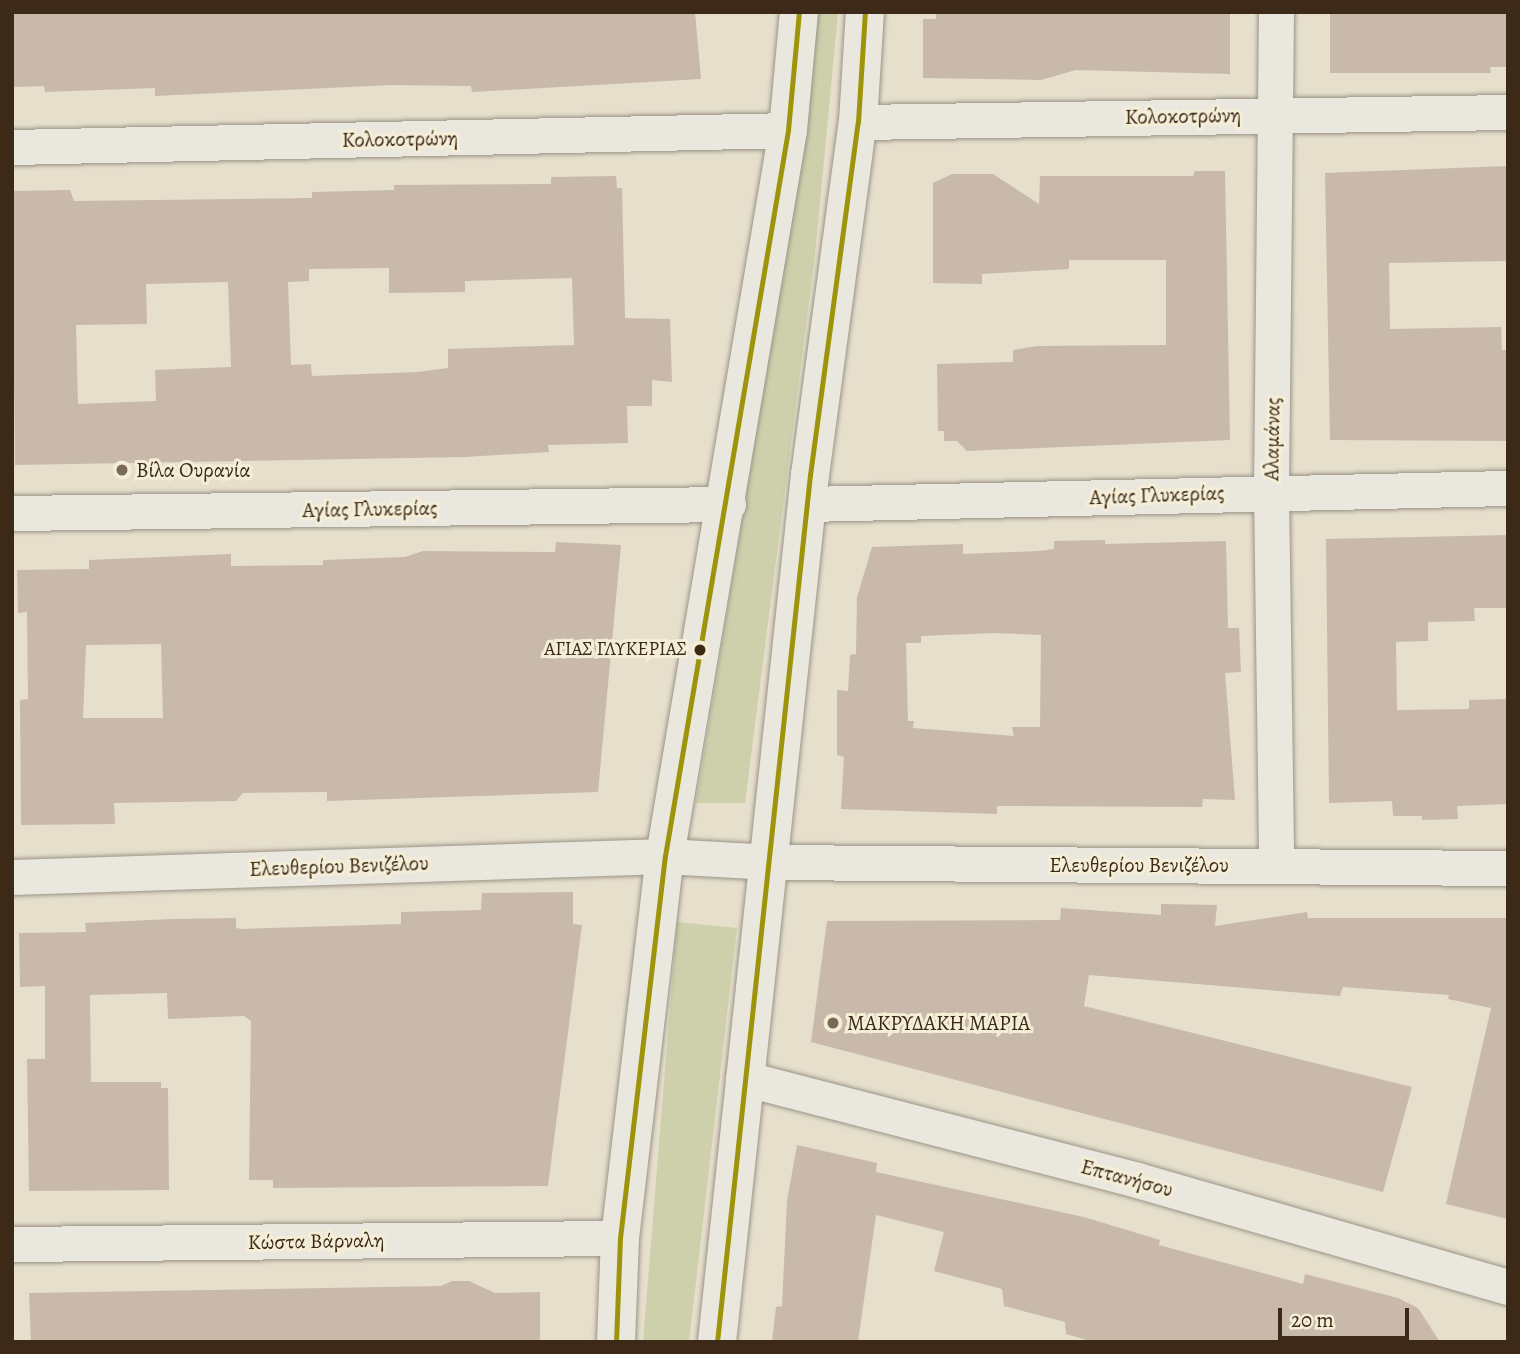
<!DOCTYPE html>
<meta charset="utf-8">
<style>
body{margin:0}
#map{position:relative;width:1520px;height:1354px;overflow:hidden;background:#e6dfcc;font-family:Alegreya,serif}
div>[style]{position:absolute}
.green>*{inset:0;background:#ced0ac}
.building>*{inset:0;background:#c9b9aa}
.roads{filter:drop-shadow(0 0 2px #9a9487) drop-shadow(0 0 2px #9a9487)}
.street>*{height:35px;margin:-17.5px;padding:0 17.5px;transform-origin:17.5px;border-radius:17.5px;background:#eae8de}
.secondary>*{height:38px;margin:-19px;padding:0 19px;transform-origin:19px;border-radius:19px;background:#eae8de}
.bus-1>*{height:5px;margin:-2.5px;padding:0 2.5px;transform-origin:2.5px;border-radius:2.5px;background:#9e940c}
.dots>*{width:19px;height:19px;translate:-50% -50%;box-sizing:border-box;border:4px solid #f5eed7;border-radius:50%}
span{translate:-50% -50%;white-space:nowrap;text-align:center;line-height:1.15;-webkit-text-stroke:6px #f5eed7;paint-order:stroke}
.bus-label{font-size:19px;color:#3c2918}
.right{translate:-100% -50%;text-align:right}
.street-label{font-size:21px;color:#3c2918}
.poi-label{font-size:21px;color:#3c2918}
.left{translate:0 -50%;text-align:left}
.frame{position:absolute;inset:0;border:14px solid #3c2918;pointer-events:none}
.scale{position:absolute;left:1278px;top:1308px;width:131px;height:32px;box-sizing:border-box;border:4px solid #3c2918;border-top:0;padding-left:9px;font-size:21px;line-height:24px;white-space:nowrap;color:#3c2918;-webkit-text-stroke:5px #f5eed7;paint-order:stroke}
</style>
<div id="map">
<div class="green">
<div style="clip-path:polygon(815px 12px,838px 12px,837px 24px,815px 255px,745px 803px,696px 803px,785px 256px)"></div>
<div style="clip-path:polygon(677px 922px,737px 928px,689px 1342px,643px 1342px)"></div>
</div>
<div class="building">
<div style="clip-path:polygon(13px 12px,695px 12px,701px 79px,472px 92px,471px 86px,391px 85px,155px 96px,155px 88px,45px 92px,44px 86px,12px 87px)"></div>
<div style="clip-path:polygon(936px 12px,1230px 12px,1230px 74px,1076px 70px,1041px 80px,923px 78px,923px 19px,936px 19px)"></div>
<div style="clip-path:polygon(1330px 12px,1508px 12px,1508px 67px,1490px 67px,1491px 73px,1330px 73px)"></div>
<div style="clip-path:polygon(1508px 166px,1508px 261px,1389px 263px,1390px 329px,1501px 327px,1502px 350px,1508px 350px,1508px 441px,1330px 440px,1325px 173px)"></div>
<div style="clip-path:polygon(1195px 171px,1225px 171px,1230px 440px,967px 451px,957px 441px,944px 441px,944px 431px,938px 431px,937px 364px,1013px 362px,1013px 350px,1037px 346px,1166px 345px,1166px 260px,1069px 260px,1069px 269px,982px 274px,982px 284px,933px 283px,933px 183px,952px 174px,993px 174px,1039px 204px,1040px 176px,1193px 176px)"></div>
<div style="clip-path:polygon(evenodd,616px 176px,617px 188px,622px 188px,625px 318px,670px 319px,672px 382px,652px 380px,652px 406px,627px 406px,628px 443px,548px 445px,549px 452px,465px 457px,15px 465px,12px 191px,70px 190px,74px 201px,312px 198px,312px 192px,394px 190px,394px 185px,551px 184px,551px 177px,616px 176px,389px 268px,389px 293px,465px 292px,465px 281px,572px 278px,574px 345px,448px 349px,448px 368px,417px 372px,312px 376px,311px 364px,291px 365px,288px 282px,309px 281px,309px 269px,389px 268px,616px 176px,228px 282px,231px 367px,155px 370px,156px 401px,78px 404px,76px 325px,147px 324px,146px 284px,228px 282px)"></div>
<div style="clip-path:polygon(1508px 535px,1508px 608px,1474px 608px,1475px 621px,1428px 622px,1428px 641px,1396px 642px,1397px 710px,1469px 709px,1469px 700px,1508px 699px,1508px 804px,1457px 806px,1458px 819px,1422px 820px,1422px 816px,1393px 816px,1392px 801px,1329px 803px,1326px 539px)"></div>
<div style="clip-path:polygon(evenodd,1105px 540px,1105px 544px,1226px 541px,1228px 628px,1239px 628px,1241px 672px,1225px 673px,1235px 800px,1203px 799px,1202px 807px,997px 806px,997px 814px,841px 809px,844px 757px,837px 755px,837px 690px,848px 691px,850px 655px,856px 654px,857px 597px,872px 547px,963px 544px,963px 554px,1038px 551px,1054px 549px,1054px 541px,1105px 540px,995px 633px,1041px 635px,1040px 727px,1012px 727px,1014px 736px,913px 728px,914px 721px,908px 721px,906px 643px,921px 643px,921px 636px,995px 633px)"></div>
<div style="clip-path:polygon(evenodd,556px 542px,621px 545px,598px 792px,327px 801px,327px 792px,243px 793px,236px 801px,114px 803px,115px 824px,21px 825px,20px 700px,28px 699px,27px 612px,18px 613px,17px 570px,89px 569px,89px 560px,231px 554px,231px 566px,323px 565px,323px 560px,405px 557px,423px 551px,555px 552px,556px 542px,161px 644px,163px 718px,83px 718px,86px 645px,161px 644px)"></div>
<div style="clip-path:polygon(573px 892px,573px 924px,582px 925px,548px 1186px,273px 1188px,273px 1180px,249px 1180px,251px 1021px,244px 1016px,168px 1019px,167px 993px,90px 995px,91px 1082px,161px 1082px,161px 1088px,168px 1088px,169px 1190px,29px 1191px,27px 1059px,45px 1059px,45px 986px,20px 987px,19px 933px,86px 932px,85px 923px,171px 919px,236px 918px,236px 928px,242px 929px,401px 924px,401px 912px,481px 910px,482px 893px)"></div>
<div style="clip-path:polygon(1161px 904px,1217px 905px,1215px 926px,1307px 912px,1308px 918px,1508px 918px,1508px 1219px,1446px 1204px,1491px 1008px,1448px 999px,1449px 995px,1343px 987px,1340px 996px,1089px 975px,1084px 1006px,1412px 1087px,1383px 1192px,811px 1042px,827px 921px,1060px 920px,1061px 908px,1161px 915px)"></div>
<div style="clip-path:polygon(797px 1145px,877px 1163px,876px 1172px,1084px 1217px,1160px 1240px,1159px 1245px,1303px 1284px,1305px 1274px,1398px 1298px,1418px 1308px,1440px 1342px,1093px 1342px,1066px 1334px,1065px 1322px,1004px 1306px,1002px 1289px,934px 1271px,944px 1232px,876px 1215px,858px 1342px,772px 1342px,776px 1307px,782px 1306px,787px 1201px)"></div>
<div style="clip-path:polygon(452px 1281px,469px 1281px,495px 1293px,540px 1292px,540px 1342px,31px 1342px,29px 1293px,441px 1286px)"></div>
</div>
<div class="roads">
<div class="street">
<div style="left:1276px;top:12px;width:479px;rotate:90.6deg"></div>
<div style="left:1271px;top:491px;width:375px;rotate:89.2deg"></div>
<div style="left:858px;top:122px;width:650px;rotate:-0.88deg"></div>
<div style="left:12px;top:147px;width:776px;rotate:-1.25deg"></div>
<div style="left:807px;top:504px;width:701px;rotate:-1.31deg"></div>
<div style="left:12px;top:513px;width:716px;rotate:-0.72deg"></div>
<div style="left:12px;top:877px;width:653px;rotate:-1.84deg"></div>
<div style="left:665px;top:856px;width:106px;rotate:3.2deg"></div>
<div style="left:771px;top:862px;width:737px;rotate:0.47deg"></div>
<div style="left:743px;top:1078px;width:407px;rotate:14.5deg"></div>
<div style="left:1137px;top:1180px;width:386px;rotate:16.1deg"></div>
<div style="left:12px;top:1244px;width:608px;rotate:-0.57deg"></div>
</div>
<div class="secondary">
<div style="left:616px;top:1342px;width:104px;rotate:-87.8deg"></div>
<div style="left:620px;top:1238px;width:385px;rotate:-83.3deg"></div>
<div style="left:665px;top:856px;width:736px;rotate:-80.38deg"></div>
<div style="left:788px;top:130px;width:119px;rotate:-84.7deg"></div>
<div style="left:717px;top:1342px;width:872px;rotate:-83.88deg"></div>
<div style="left:810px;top:475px;width:356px;rotate:-82.3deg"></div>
<div style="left:858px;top:122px;width:110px;rotate:-86.4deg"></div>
</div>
</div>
<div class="bus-1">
<div style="left:616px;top:1342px;width:104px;rotate:-87.8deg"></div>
<div style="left:620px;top:1238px;width:385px;rotate:-83.3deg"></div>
<div style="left:665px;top:856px;width:736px;rotate:-80.38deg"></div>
<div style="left:788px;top:130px;width:119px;rotate:-84.7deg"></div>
<div style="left:717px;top:1342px;width:872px;rotate:-83.88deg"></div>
<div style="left:810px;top:475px;width:356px;rotate:-82.3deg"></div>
<div style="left:858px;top:122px;width:110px;rotate:-86.4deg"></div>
</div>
<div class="dots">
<div style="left:122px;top:470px;background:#786957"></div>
<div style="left:700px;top:650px;background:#3c2918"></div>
<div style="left:833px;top:1023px;background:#786957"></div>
</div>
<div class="bus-label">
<span class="right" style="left:687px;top:650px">ΑΓΙΑΣ ΓΛΥΚΕΡΙΑΣ</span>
</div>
<div class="street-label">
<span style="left:1183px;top:116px;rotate:-1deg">Κολοκοτρώνη</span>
<span style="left:400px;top:139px;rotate:-1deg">Κολοκοτρώνη</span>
<span style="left:1272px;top:439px;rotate:-89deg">Αλαμάνας</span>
<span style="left:1157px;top:495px;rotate:-2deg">Αγίας Γλυκερίας</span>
<span style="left:370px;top:509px;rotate:-1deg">Αγίας Γλυκερίας</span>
<span style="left:1139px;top:865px">Ελευθερίου Βενιζέλου</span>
<span style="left:339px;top:866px;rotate:-2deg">Ελευθερίου Βενιζέλου</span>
<span style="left:1127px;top:1178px;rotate:15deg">Επτανήσου</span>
<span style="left:316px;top:1241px;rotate:-1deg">Κώστα Βάρναλη</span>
</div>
<div class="poi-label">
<span class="left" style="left:136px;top:470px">Βίλα Ουρανία</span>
<span class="left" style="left:847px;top:1023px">ΜΑΚΡΥΔΑΚΗ ΜΑΡΙΑ</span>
</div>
<div class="frame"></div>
<div class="scale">20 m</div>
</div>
